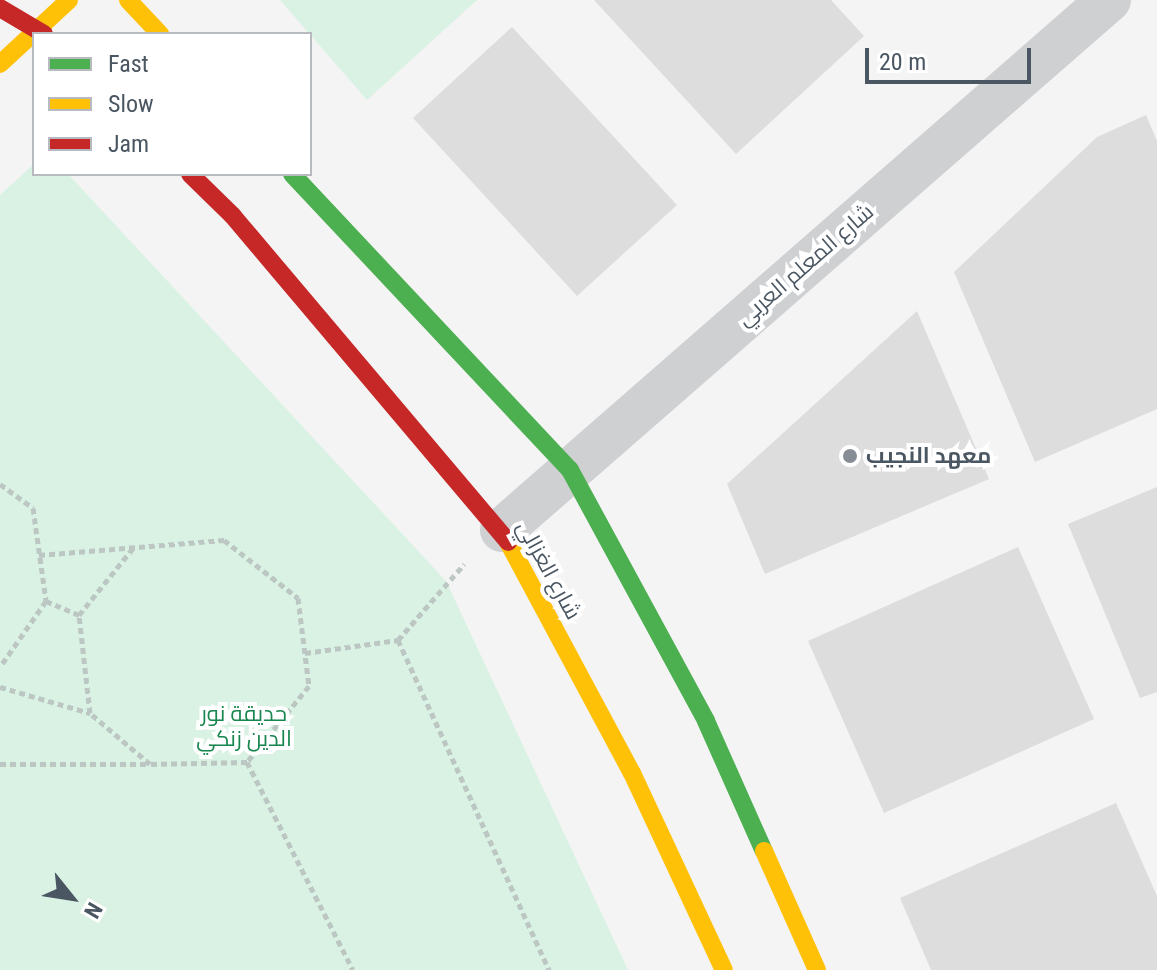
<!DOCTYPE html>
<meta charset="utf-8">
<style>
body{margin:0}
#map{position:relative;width:1157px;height:970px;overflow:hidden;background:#f4f4f4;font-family:"Roboto Condensed",Cairo,sans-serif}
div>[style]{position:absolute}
.green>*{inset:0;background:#d9f2e3}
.building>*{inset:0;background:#ddddde}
.path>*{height:5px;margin-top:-2.5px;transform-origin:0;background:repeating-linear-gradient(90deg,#bcc7c4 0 6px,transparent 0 10px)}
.street>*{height:44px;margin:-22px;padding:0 22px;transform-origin:22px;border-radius:22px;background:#ced0d2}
.fast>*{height:18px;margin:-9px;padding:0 9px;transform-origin:9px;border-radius:9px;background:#4caf50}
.slow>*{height:18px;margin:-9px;padding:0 9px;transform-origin:9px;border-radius:9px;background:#ffc107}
.jam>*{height:18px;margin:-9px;padding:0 9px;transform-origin:9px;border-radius:9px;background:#c62828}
.dots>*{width:22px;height:22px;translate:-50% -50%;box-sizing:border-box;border:4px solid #fff;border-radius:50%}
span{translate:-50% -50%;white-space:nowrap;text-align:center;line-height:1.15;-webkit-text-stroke:8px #fff;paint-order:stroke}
.street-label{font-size:22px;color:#4a5661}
.poi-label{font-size:22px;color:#4a5661;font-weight:700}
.left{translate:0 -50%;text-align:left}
.park-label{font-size:22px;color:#17864f}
.legend{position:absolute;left:32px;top:32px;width:280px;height:144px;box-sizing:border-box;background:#fff;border:2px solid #b7bbc0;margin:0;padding:10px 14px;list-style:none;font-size:24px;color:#4a5661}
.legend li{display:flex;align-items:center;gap:16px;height:40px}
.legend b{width:40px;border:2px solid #b7bbc0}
.north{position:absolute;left:32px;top:858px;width:80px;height:80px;-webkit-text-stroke:6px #fff;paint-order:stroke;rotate:120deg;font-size:22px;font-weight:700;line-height:32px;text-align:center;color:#4a5661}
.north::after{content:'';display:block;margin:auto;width:28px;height:36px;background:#4a5661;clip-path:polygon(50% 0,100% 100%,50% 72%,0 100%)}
.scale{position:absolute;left:865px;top:48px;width:166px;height:36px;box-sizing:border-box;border:4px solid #4a5661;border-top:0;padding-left:10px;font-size:24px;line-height:28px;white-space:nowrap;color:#4a5661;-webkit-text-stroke:6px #fff;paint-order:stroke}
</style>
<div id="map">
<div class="green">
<div style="clip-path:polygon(280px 0,477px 0,367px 100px)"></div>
<div style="clip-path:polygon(34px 164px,34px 174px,68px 174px,446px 581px,628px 970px,0 970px,0 195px)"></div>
</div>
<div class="building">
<div style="clip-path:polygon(594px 0,831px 0,864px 36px,736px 154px)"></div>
<div style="clip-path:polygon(512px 27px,677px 205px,577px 296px,413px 118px)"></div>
<div style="clip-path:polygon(1146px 115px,1157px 141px,1157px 409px,1035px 462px,954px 272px,1097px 137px)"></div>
<div style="clip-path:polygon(917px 311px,989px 479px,765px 574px,727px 484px)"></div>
<div style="clip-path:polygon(1157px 487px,1157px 692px,1140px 698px,1068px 524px)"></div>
<div style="clip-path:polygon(1018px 547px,1094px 719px,884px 813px,808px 641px)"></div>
<div style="clip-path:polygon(1116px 803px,1157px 896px,1157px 970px,931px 970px,900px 898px)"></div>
</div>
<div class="path">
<div style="left:0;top:484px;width:41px;rotate:36deg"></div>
<div style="left:33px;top:508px;width:94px;rotate:82deg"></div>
<div style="left:46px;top:601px;width:80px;rotate:124.9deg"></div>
<div style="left:39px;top:555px;width:186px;rotate:-4.6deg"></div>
<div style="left:224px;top:540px;width:94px;rotate:38.1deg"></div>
<div style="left:298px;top:598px;width:89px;rotate:82.9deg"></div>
<div style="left:309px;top:686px;width:98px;rotate:129.2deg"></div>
<div style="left:247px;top:762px;width:97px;rotate:178.8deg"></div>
<div style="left:150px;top:764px;width:79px;rotate:-139.6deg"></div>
<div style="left:90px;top:713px;width:99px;rotate:-96.4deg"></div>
<div style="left:79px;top:615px;width:86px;rotate:-51.1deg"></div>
<div style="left:46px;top:601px;width:36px;rotate:23deg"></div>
<div style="left:398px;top:640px;width:363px;rotate:65.4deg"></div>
<div style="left:305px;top:653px;width:94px;rotate:-8deg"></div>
<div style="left:398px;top:640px;width:101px;rotate:-49deg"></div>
<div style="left:0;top:687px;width:94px;rotate:16.1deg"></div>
<div style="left:247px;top:762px;width:233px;rotate:63deg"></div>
<div style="left:0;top:764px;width:150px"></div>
</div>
<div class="street">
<div style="left:502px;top:530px;width:806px;rotate:-41.13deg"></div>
</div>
<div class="fast">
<div style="left:292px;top:174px;width:406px;rotate:46.8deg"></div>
<div style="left:570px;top:470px;width:285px;rotate:61.5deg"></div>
<div style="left:706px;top:721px;width:142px;rotate:66deg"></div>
</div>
<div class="slow">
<div style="left:128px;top:0;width:47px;rotate:46.7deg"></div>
<div style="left:0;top:64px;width:94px;rotate:-42.8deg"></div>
<div style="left:508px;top:542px;width:262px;rotate:61.8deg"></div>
<div style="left:632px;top:773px;width:217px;rotate:65deg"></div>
<div style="left:764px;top:851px;width:130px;rotate:66deg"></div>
</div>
<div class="jam">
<div style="left:0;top:8px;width:51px;rotate:30.6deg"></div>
<div style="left:190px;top:174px;width:59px;rotate:44.3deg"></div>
<div style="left:232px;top:215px;width:428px;rotate:49.8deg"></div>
</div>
<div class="dots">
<div style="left:850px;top:456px;background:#868d94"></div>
</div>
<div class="street-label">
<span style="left:805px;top:265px;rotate:-41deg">شارع المعلم العربي</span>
<span style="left:549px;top:570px;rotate:61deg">شارع الغزالي</span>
</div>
<div class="poi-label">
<span class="left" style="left:866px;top:456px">معهد النجيب</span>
</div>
<div class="park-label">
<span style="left:244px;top:726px">حديقة نور<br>الدين زنكي</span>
</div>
<ul class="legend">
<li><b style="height:10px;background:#4caf50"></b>Fast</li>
<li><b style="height:10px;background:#ffc107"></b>Slow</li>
<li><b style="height:10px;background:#c62828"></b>Jam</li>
</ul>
<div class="north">N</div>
<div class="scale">20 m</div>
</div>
